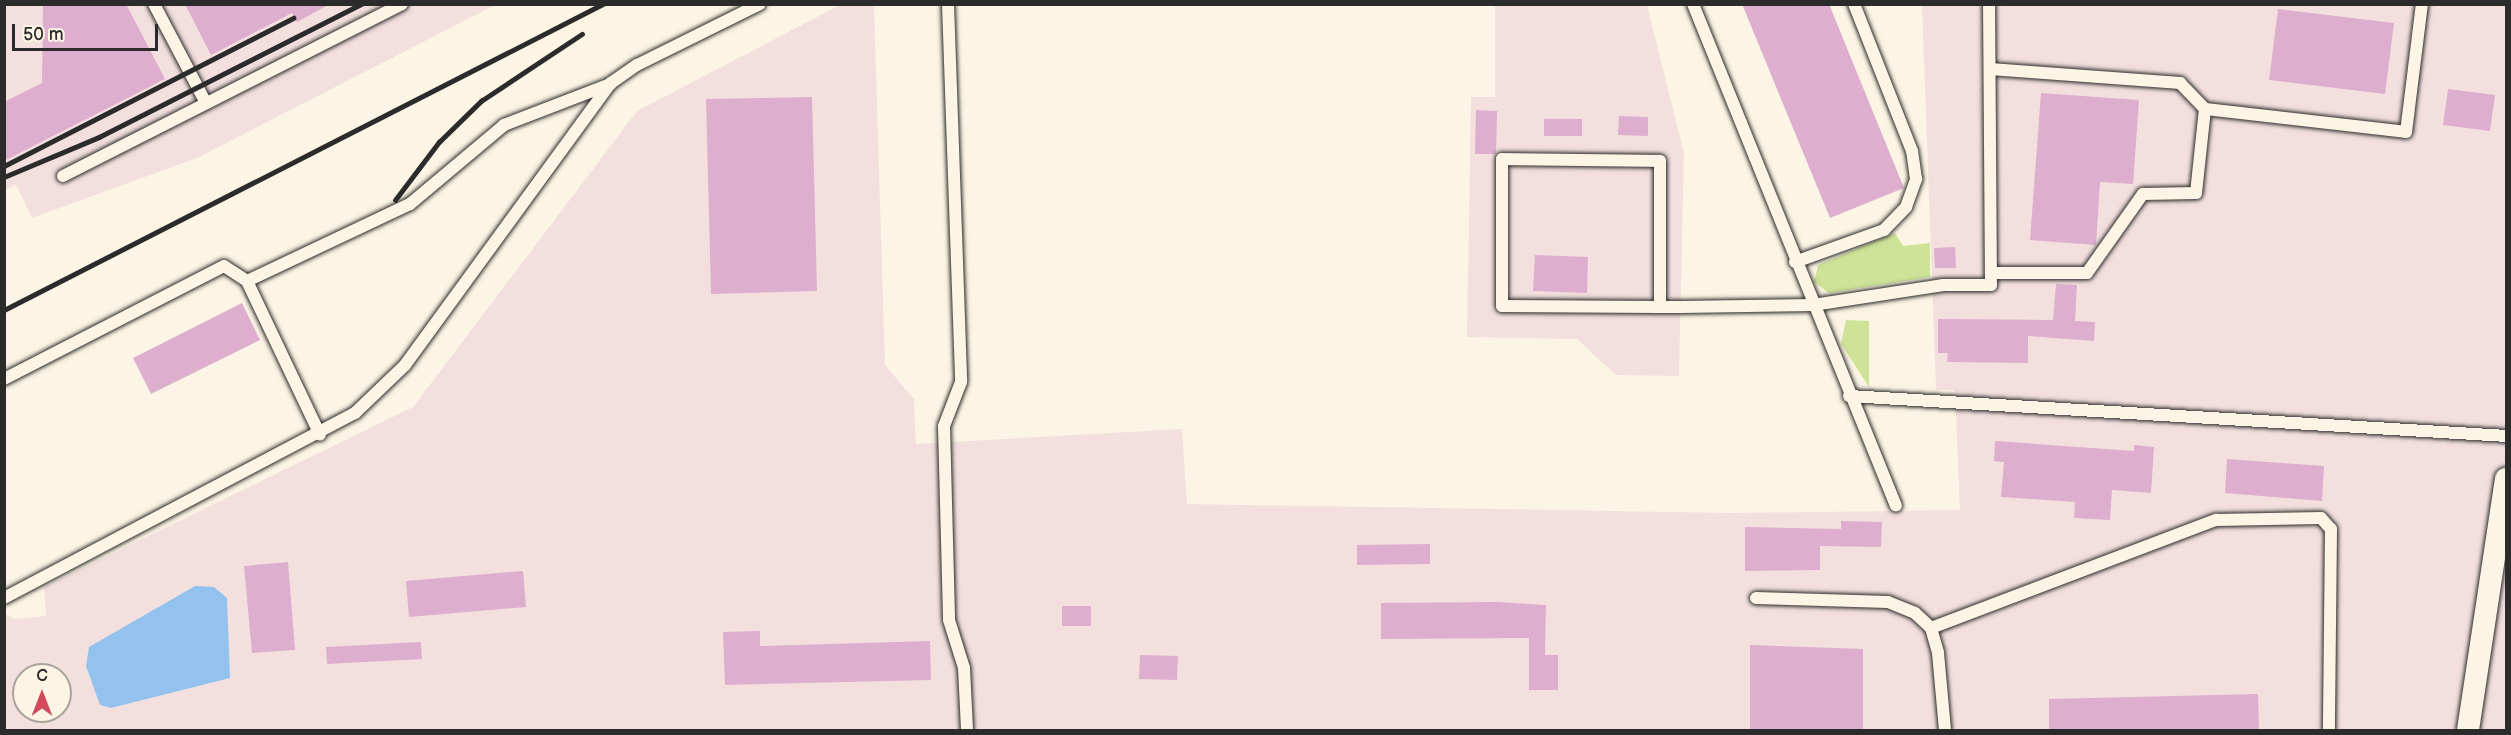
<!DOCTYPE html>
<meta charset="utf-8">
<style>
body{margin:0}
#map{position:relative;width:2511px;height:735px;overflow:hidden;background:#fcf5e5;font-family:"Balsamiq Sans",sans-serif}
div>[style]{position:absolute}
.built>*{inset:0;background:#f3e0de}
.green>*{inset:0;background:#cee398}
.water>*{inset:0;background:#92c2ed}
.building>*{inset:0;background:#ddaece}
.roads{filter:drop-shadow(0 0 2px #2b2b2b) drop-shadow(0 0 2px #2b2b2b)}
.service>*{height:12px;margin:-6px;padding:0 6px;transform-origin:6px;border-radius:6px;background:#fcf5e5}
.minor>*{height:22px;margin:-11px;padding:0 11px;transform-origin:11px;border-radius:11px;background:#fcf5e5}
.rail>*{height:4.5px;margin:-2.25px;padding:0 2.25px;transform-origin:2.25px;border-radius:2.25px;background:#2b2b2b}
span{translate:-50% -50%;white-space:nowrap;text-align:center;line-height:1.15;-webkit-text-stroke:5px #fcf5e5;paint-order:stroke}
.frame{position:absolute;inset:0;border:6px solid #2b2b2b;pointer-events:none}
.north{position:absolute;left:12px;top:663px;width:60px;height:60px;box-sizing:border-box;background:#fcf5e5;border:2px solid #a8a49b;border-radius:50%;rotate:0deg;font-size:16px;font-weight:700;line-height:24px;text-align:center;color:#2b2b2b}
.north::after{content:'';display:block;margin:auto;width:21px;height:27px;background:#d1495b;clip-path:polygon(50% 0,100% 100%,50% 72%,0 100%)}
.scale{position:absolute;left:12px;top:24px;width:146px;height:27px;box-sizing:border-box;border:3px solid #2b2b2b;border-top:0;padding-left:8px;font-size:18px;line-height:21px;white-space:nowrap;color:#2b2b2b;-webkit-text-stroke:4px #fcf5e5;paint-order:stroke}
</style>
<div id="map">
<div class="built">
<div style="clip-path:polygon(4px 5px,495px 5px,197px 158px,32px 218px,16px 185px,5px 190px)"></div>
<div style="clip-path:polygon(evenodd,840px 5px,874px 5px,885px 365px,914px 399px,916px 444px,1182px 429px,1187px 504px,1731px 513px,1960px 510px,1955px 390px,1936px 390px,1922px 5px,2506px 5px,2506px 730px,5px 730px,4px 613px,14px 619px,46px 616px,44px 587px,413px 407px,637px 111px,840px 5px,24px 675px,60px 675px,60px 711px,24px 711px,24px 675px)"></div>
<div style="clip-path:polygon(1495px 5px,1647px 5px,1684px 153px,1679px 376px,1616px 375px,1577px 339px,1467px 337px,1471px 97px,1495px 97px)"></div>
</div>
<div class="green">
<div style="clip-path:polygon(1895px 233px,1903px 246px,1930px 243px,1930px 277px,1829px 293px,1814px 282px,1818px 265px)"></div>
<div style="clip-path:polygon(1846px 320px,1869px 321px,1869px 387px,1841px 344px)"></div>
</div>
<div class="water">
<div style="clip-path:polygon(195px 586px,214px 587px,227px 598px,230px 678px,111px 708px,100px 705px,86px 666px,89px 647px)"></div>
</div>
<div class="building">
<div style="clip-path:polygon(43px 4px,126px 4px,165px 79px,4px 161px,4px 102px,42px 83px)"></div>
<div style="clip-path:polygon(185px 4px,330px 4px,297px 22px,292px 13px,211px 55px)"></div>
<div style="clip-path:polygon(1742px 4px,1829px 4px,1904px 188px,1830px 218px)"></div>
<div style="clip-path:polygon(2278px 9px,2394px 23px,2385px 94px,2269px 80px)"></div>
<div style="clip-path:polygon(2448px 89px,2495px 95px,2490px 131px,2443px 125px)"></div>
<div style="clip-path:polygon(2041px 93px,2139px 100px,2133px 184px,2100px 182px,2096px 245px,2030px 240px)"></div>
<div style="clip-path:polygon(812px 97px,817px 291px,711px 294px,706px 99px)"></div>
<div style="clip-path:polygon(1476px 110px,1497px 111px,1496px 154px,1475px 154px)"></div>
<div style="clip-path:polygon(1619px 116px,1648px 117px,1648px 136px,1618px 135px)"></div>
<div style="clip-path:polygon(1544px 119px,1582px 119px,1582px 136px,1544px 136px)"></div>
<div style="clip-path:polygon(1955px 247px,1956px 268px,1935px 268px,1934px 248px)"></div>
<div style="clip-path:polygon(1535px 255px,1588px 257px,1587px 293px,1533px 291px)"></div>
<div style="clip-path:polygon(2056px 284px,2077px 285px,2075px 321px,2095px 322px,2094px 341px,2028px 336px,2028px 363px,1947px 362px,1948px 353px,1938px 353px,1938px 319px,2053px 320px)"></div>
<div style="clip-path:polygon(242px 303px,260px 340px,151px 394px,133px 358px)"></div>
<div style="clip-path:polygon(1995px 441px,2134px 451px,2134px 445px,2154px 447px,2151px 493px,2112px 490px,2110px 520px,2074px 518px,2075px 502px,2001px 497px,2004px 462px,1994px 461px)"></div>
<div style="clip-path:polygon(2227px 459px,2324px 466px,2322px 501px,2225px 493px)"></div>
<div style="clip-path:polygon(1841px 521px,1882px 522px,1881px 547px,1820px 546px,1820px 570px,1745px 571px,1745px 527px,1841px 529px)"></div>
<div style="clip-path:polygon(1430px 544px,1430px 564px,1357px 565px,1357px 545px)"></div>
<div style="clip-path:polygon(288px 562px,295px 650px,252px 653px,244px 566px)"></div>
<div style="clip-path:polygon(523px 571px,526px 607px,409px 617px,406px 581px)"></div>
<div style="clip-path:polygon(1497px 602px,1546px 605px,1545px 655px,1558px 655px,1558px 690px,1529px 690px,1529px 638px,1381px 639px,1381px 603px)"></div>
<div style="clip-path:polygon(1062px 606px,1091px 606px,1091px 626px,1062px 626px)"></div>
<div style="clip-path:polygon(760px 631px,760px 646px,930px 641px,931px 680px,725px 685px,723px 632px)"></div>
<div style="clip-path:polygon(421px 642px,422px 659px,327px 664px,326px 647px)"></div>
<div style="clip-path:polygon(1750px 645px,1863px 649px,1863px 730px,1750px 730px)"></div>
<div style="clip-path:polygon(1140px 655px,1178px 656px,1177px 680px,1139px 679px)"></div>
<div style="clip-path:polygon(2258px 694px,2259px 730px,2049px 730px,2049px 699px)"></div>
</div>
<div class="roads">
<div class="service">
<div style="left:154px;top:4px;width:112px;rotate:62.3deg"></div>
<div style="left:948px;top:4px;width:378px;rotate:88deg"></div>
<div style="left:961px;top:382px;width:47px;rotate:111.1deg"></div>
<div style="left:944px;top:426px;width:194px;rotate:88.5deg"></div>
<div style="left:949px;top:620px;width:50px;rotate:72.6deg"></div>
<div style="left:964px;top:668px;width:62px;rotate:87.2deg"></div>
<div style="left:1693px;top:4px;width:541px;rotate:67.98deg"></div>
<div style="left:1990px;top:69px;width:191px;rotate:4.2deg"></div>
<div style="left:2180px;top:83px;width:36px;rotate:46deg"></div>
<div style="left:2205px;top:109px;width:202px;rotate:6.5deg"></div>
<div style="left:2406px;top:132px;width:129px;rotate:-82.9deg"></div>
<div style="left:63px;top:176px;width:380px;rotate:-26.9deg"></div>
<div style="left:1795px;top:262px;width:95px;rotate:-19.8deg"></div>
<div style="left:1884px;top:230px;width:32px;rotate:-46deg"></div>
<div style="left:1906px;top:207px;width:30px;rotate:-70deg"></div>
<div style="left:1916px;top:179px;width:28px;rotate:-98deg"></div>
<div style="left:1912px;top:151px;width:158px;rotate:-111.5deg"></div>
<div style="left:1991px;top:273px;width:96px"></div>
<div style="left:2087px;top:273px;width:97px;rotate:-54.7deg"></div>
<div style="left:2143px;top:194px;width:53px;rotate:-1.1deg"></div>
<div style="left:2196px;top:193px;width:84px;rotate:-83.9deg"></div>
<div style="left:247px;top:281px;width:170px;rotate:64.6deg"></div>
<div style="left:1660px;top:307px;width:146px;rotate:-90deg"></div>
<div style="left:1660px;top:161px;width:158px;rotate:-179.3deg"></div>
<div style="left:1502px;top:159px;width:147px;rotate:90deg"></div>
<div style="left:1502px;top:306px;width:158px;rotate:0.4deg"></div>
<div style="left:1660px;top:307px;width:21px"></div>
<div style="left:1681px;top:307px;width:132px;rotate:-0.9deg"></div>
<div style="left:1813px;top:305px;width:132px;rotate:-8.7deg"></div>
<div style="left:1943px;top:285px;width:48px"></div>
<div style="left:1991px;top:285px;width:281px;rotate:-90.4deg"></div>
<div style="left:4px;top:379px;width:247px;rotate:-27.2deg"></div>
<div style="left:224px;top:266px;width:27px;rotate:33deg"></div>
<div style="left:247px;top:281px;width:180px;rotate:-25.3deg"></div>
<div style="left:410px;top:204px;width:123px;rotate:-40deg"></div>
<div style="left:504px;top:125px;width:114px;rotate:-21.1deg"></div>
<div style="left:1849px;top:396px;width:658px;rotate:3.48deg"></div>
<div style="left:4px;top:598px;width:397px;rotate:-27.8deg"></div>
<div style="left:355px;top:413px;width:69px;rotate:-43.8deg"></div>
<div style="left:405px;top:365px;width:349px;rotate:-53.9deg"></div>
<div style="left:611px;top:83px;width:32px;rotate:-35deg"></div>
<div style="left:637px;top:65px;width:137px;rotate:-26.4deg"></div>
<div style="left:1756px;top:598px;width:132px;rotate:1.7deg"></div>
<div style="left:1888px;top:602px;width:29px;rotate:22deg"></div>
<div style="left:1915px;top:613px;width:22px;rotate:43deg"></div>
<div style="left:1931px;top:628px;width:26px;rotate:74deg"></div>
<div style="left:1938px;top:653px;width:77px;rotate:84.8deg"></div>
<div style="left:1931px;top:628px;width:305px;rotate:-20.8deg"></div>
<div style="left:2216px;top:520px;width:105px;rotate:-1.1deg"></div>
<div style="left:2321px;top:518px;width:15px;rotate:48deg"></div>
<div style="left:2331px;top:529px;width:201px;rotate:90.6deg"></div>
</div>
<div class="minor">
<div style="left:2468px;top:730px;width:254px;rotate:-81.4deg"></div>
</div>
</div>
<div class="rail">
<div style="left:4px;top:166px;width:325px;rotate:-27.1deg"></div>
<div style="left:4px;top:177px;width:103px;rotate:-22.8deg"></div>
<div style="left:99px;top:137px;width:294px;rotate:-26.9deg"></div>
<div style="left:395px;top:200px;width:73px;rotate:-52.8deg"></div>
<div style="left:439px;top:142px;width:59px;rotate:-44.3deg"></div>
<div style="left:481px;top:101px;width:121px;rotate:-33.6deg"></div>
<div style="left:4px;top:310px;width:673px;rotate:-27.06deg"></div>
</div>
<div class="frame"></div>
<div class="north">С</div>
<div class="scale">50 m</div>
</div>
